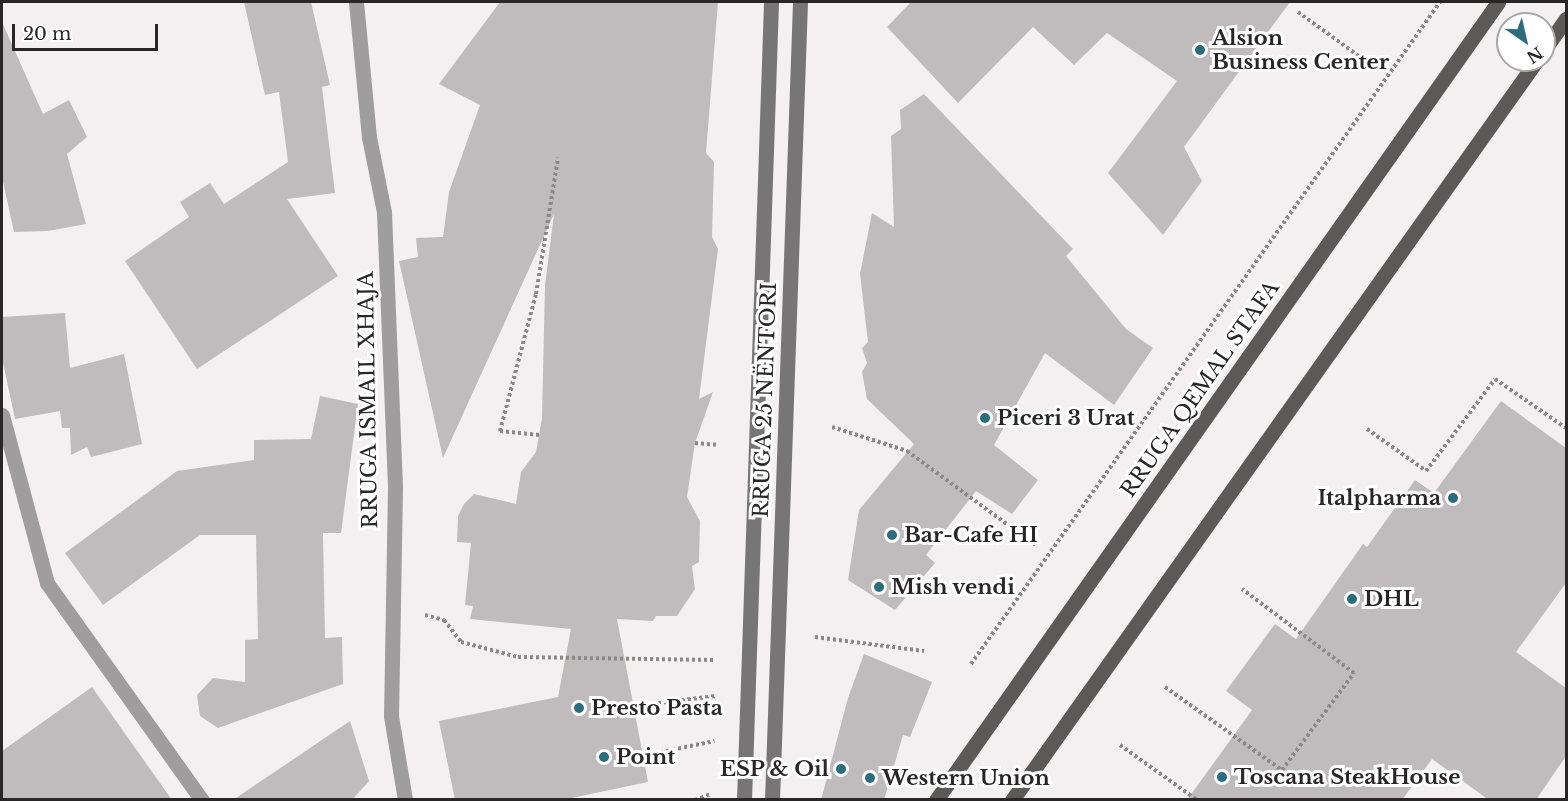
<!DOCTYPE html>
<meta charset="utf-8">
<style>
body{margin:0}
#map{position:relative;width:1568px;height:801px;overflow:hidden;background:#f4f0f1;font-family:"Libre Baskerville",serif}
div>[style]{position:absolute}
.building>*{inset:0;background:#c0bbbc}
.path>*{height:4px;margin-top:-2px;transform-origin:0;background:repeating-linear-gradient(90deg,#8b8888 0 3px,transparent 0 6px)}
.street>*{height:15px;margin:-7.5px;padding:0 7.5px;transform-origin:7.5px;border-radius:7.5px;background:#9f9d9d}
.secondary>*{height:15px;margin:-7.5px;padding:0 7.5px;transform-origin:7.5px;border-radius:7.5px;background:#787576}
.primary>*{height:15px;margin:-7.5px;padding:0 7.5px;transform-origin:7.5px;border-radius:7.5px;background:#5c5959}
.dots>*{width:16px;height:16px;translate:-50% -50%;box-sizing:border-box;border:3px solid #fff;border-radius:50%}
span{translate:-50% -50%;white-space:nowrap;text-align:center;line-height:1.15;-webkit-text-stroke:6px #fff;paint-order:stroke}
.poi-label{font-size:21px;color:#282626;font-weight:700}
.left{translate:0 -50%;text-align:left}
.right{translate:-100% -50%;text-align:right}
.street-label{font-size:21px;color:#282626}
.frame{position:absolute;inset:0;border:3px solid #282626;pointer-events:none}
.north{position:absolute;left:1496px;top:12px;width:60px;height:60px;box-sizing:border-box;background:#fff;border:2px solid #a9a8a8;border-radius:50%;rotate:146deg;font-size:16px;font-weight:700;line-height:24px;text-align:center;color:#282626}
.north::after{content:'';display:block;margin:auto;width:21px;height:27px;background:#2a6d7e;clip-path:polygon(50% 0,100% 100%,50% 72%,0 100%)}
.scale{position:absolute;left:12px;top:24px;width:146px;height:27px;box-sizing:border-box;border:3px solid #282626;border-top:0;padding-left:8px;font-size:18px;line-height:21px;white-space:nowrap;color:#282626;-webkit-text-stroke:4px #fff;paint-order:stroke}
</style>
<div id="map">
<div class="building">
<div style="clip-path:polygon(244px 2px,311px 2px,330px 85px,322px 87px,335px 193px,287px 199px,338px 276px,197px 369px,125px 261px,189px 217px,180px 202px,210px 183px,224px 204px,288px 162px,279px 92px,265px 95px)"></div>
<div style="clip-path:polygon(500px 2px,718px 2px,706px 153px,714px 162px,712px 237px,718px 249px,699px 399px,713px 392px,695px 443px,687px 497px,700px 521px,699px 562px,692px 566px,695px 589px,677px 616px,656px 616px,653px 621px,617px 619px,648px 782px,562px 800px,455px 800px,439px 721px,558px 697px,571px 629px,470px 619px,473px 606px,465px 605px,471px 543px,457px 542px,458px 516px,464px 504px,474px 494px,516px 504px,521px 472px,536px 452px,542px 418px,545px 285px,554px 214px,443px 458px,399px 261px,418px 257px,416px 238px,443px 237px,449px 192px,480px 105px,439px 84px)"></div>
<div style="clip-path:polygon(911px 2px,1290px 2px,1184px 147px,1202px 181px,1163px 235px,1108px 173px,1177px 81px,1107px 33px,1074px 65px,1033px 27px,958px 103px,887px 27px)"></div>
<div style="clip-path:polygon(2px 22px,43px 114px,69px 100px,87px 137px,67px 154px,86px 224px,48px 231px,14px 232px,2px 177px)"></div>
<div style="clip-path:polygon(924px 94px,1073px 249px,1066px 256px,1126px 329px,1153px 348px,1114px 405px,1045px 353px,994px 445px,1038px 480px,1012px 514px,976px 491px,926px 555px,935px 563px,895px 610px,848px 580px,859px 510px,914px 444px,867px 399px,862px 372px,867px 363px,862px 348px,868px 342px,860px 274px,872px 213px,894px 227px,891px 136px,901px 129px,900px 110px)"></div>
<div style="clip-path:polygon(65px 313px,70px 368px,124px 354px,142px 444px,91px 457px,87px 447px,71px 455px,70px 428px,62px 428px,60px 411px,15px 419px,2px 358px,2px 317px)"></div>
<div style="clip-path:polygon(320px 396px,358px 404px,341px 533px,323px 533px,325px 638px,342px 637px,343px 684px,218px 728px,200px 716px,197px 695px,213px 678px,245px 682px,245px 640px,258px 639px,256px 535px,200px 535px,103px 605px,65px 553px,177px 471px,254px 460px,254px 440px,311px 439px)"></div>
<div style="clip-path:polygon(1501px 401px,1566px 448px,1566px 583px,1516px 652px,1566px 688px,1566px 756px,1536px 800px,1489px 800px,1432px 759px,1402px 800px,1187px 800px,1252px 710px,1226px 691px,1275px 624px,1296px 639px,1363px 544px,1367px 547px,1415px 480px,1434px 493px)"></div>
<div style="clip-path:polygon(864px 654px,932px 682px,910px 737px,903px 735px,884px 800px,821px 800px,848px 698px)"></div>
<div style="clip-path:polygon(92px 687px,172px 800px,2px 800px,2px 751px)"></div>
<div style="clip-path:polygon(350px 721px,369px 781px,352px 800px,233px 800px)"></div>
</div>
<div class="path">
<div style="left:1298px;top:12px;width:94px;rotate:35.9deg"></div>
<div style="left:832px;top:427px;width:79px;rotate:17.7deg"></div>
<div style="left:907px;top:451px;width:162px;rotate:36.2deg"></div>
<div style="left:1367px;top:429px;width:72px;rotate:35.4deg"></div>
<div style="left:1426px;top:471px;width:115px;rotate:-53.1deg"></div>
<div style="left:1495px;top:379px;width:86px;rotate:34.6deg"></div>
<div style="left:539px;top:435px;width:39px;rotate:-174deg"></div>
<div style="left:500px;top:431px;width:142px;rotate:-75.3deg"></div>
<div style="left:536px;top:294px;width:138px;rotate:-80.8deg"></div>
<div style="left:695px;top:443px;width:21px;rotate:5deg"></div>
<div style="left:425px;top:615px;width:20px;rotate:15deg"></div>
<div style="left:444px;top:620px;width:28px;rotate:52deg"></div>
<div style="left:461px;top:642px;width:59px;rotate:14.7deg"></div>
<div style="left:518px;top:657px;width:196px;rotate:0.9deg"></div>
<div style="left:815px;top:637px;width:110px;rotate:7.3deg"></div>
<div style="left:971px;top:664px;width:811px;rotate:-54.68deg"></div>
<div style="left:1165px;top:687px;width:143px;rotate:35.4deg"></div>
<div style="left:1282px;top:770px;width:121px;rotate:-53.4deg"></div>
<div style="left:1354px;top:673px;width:140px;rotate:-143.1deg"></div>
<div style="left:634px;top:706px;width:82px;rotate:-7deg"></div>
<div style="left:1120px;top:745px;width:95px;rotate:35.5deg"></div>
<div style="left:643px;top:756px;width:73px;rotate:-11.9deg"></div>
<div style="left:695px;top:800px;width:17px;rotate:-21deg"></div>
</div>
<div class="street">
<div style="left:356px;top:2px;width:136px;rotate:84.5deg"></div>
<div style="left:369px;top:137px;width:76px;rotate:78.7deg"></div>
<div style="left:384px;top:212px;width:276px;rotate:87.7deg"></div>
<div style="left:395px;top:488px;width:228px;rotate:91deg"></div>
<div style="left:391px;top:716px;width:85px;rotate:80.5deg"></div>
<div style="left:2px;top:415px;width:174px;rotate:75deg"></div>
<div style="left:47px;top:583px;width:267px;rotate:54.5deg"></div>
</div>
<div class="secondary">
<div style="left:744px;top:800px;width:798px;rotate:-88.06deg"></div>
<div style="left:772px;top:800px;width:798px;rotate:-87.99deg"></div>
</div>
<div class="primary">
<div style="left:1544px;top:50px;width:38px;rotate:-55deg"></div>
<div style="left:936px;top:800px;width:976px;rotate:-54.84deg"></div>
<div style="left:1012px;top:800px;width:907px;rotate:-54.65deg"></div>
</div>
<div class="dots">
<div style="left:1200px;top:50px;background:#2a6d7e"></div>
<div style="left:985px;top:418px;background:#2a6d7e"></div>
<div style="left:1453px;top:498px;background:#2a6d7e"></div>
<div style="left:892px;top:535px;background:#2a6d7e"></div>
<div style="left:879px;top:587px;background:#2a6d7e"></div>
<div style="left:1352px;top:599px;background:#2a6d7e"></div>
<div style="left:579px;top:708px;background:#2a6d7e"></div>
<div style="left:604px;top:757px;background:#2a6d7e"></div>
<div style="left:841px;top:769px;background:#2a6d7e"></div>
<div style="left:1222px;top:777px;background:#2a6d7e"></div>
<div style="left:870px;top:778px;background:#2a6d7e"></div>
</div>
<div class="poi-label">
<span class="left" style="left:1212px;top:50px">Alsion<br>Business Center</span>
<span class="left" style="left:997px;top:418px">Piceri 3 Urat</span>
<span class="right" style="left:1441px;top:498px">Italpharma</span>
<span class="left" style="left:904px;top:535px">Bar-Cafe HI</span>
<span class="left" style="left:891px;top:587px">Mish vendi</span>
<span class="left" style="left:1364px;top:599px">DHL</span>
<span class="left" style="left:591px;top:708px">Presto Pasta</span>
<span class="left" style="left:616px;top:757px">Point</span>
<span class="right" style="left:829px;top:769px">ESP &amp; Oil</span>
<span class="left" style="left:1234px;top:777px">Toscana SteakHouse</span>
<span class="left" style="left:882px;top:778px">Western Union</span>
</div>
<div class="street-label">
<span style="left:1200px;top:389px;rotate:-55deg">RRUGA QEMAL STAFA</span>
<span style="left:368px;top:400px;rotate:-91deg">RRUGA ISMAIL XHAJA</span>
<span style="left:765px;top:400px;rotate:-88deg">RRUGA 25 NËNTORI</span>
</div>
<div class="frame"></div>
<div class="north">N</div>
<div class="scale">20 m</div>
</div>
